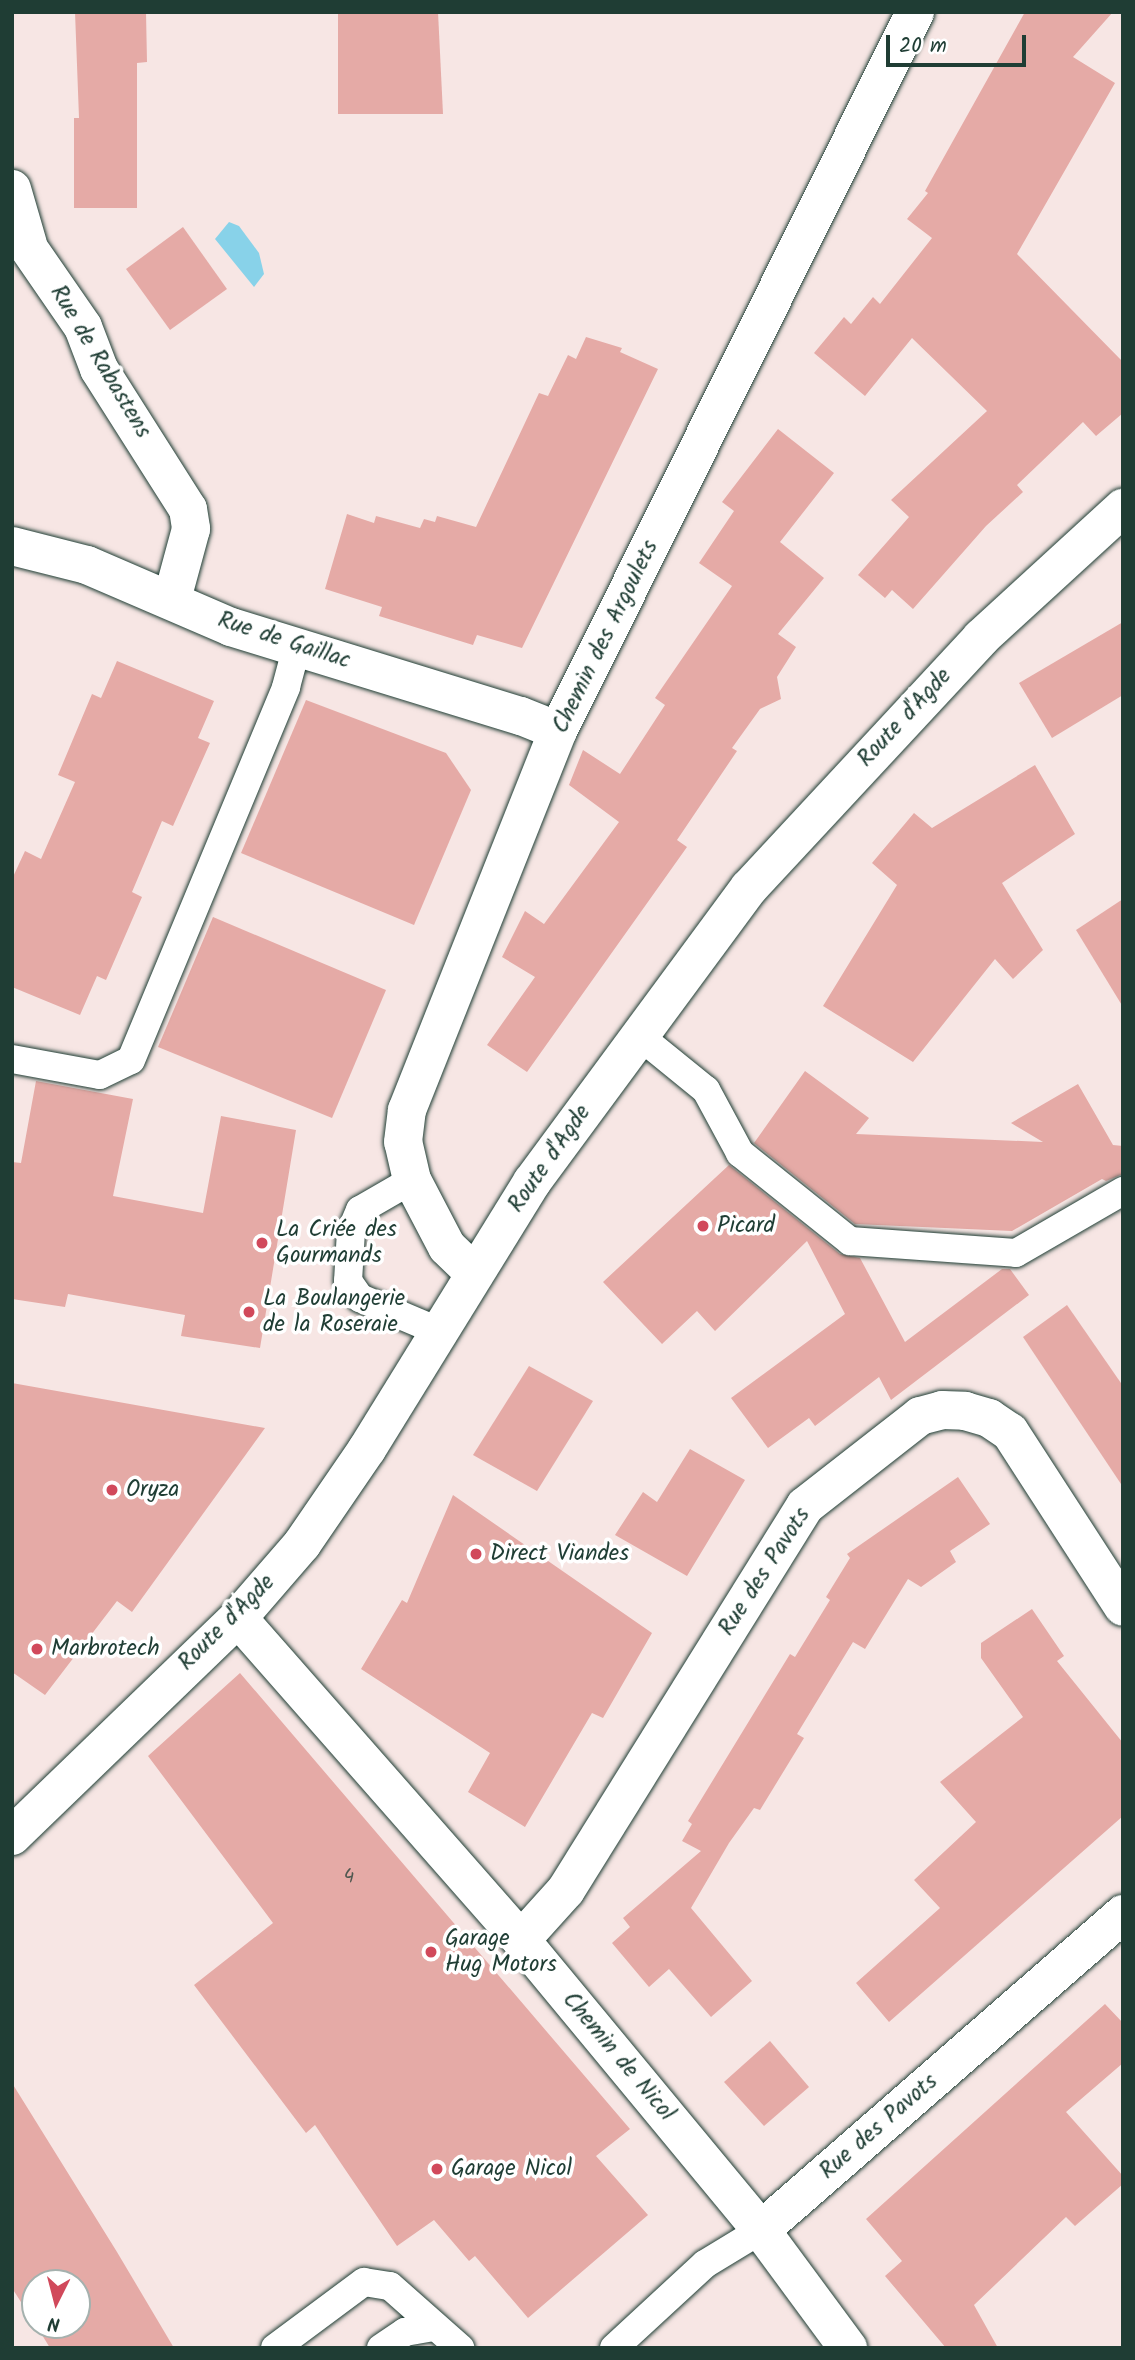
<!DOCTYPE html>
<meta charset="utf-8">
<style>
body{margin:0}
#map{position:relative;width:1135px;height:2360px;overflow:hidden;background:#f7e6e4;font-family:Kalam,sans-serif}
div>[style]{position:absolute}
.water>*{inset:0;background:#88d2e9}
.building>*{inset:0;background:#e5aaa6}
.roads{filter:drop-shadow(0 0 2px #1f3d34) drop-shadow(0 0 2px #1f3d34)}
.service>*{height:28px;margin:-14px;padding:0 14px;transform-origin:14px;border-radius:14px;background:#fff}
.minor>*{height:38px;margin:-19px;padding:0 19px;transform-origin:19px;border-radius:19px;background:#fff}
.primary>*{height:38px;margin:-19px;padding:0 19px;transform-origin:19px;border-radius:19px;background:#fff}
.dots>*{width:19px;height:19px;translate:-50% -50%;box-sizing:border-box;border:4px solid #fff;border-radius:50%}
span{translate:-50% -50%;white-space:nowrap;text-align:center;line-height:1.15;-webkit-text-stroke:7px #fff;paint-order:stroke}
.number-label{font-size:19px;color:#505850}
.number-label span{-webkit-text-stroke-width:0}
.street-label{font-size:23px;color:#1f3d34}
.poi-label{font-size:23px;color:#1f3d34}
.left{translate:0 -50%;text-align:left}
.frame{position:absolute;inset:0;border:14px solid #1f3d34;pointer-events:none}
.north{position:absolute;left:21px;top:2269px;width:70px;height:70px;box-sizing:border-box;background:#fff;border:2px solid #a5b1ae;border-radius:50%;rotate:186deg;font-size:19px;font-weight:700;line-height:28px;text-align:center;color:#1f3d34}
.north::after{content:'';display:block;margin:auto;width:24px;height:32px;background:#d1495b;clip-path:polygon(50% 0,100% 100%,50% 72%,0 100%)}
.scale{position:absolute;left:886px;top:35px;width:140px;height:32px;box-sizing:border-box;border:4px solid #1f3d34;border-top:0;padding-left:9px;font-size:21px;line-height:24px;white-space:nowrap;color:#1f3d34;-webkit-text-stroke:5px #fff;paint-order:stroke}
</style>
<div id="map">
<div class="water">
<div style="clip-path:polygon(229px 222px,239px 226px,259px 253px,264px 274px,254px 287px,215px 239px)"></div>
</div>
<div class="building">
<div style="clip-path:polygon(75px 12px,146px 12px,147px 62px,137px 63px,137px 208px,74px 208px,74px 118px,79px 118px)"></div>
<div style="clip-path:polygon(338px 12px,438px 12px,443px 114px,338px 114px)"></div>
<div style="clip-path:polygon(1025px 12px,1113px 12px,1073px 57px,1115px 83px,1017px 254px,1123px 362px,1123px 413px,1096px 436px,1083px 422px,1017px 485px,1023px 492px,986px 526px,913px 609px,892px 590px,885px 598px,858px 575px,909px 517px,891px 500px,987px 411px,912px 338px,865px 396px,814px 353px,844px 317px,851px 324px,873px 297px,880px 304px,932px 238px,907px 219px,928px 193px,925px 191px)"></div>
<div style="clip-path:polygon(183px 227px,227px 289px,170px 330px,126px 269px)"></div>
<div style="clip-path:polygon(586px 337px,622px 348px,620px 352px,658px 369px,522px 648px,477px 635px,473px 645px,379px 616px,382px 607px,325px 589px,347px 514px,374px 523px,376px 516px,420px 528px,424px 519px,435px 522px,437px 516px,476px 527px,539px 393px,548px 396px,568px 355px,576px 359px)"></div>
<div style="clip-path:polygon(778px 429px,834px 473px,780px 542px,824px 578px,778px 634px,796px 647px,777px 677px,781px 699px,760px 709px,732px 748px,737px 751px,677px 840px,687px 847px,527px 1072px,487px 1045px,535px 977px,502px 957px,525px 911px,544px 924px,619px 822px,569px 785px,583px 750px,620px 774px,665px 705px,655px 698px,732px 586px,699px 563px,734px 511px,722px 502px)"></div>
<div style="clip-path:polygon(1123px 622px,1123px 695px,1052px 738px,1019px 683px)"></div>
<div style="clip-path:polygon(117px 661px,214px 701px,198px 738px,210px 743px,173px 826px,162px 821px,132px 892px,142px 897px,106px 980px,97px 976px,80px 1015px,12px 987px,12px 879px,25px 851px,41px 859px,75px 782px,58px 775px,92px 694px,101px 698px)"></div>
<div style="clip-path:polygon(306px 700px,446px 753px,471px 790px,414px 925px,241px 853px)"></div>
<div style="clip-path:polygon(1035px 765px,1075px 834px,1002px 883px,1043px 950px,1013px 979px,995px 959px,913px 1062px,823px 1006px,897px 885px,872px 863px,914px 813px,932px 828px)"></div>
<div style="clip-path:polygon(1123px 899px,1123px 1007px,1076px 930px)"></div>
<div style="clip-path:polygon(213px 917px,386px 990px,332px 1118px,158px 1047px)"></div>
<div style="clip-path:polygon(805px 1071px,869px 1118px,856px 1134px,1043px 1142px,1011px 1123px,1078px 1084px,1113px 1145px,1123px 1146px,1123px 1174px,1106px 1181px,1102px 1179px,1012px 1231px,855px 1224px,754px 1143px)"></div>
<div style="clip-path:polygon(36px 1081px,133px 1099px,113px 1196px,203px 1213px,221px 1116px,296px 1130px,260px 1348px,181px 1336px,185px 1315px,68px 1294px,65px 1307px,12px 1299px,12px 1162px,21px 1163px)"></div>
<div style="clip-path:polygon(729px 1165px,840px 1254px,860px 1258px,905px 1342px,1002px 1269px,1010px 1269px,1029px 1295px,891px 1400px,879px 1377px,815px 1426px,809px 1418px,768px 1448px,731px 1398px,845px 1314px,807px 1241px,715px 1331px,697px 1311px,662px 1344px,603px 1282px)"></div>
<div style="clip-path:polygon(1067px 1305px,1123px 1386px,1123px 1487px,1023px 1337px)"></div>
<div style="clip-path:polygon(529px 1366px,593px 1401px,537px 1491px,473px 1455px)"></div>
<div style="clip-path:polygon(12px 1383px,265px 1428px,132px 1612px,117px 1601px,45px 1695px,12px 1672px)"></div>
<div style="clip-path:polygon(690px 1449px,745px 1480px,687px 1576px,615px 1535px,643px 1492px,657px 1502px)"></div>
<div style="clip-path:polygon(958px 1477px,990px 1524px,950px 1551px,956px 1562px,921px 1587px,908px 1579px,865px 1649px,853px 1642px,797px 1734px,804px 1738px,760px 1810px,754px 1808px,729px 1843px,691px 1908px,752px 1981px,711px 2017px,669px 1969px,649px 1987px,612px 1943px,630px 1927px,623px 1918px,701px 1851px,682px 1841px,692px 1824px,688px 1821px,790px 1654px,795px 1657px,830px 1600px,826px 1597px,850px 1558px,847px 1554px)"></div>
<div style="clip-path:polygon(453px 1495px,652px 1633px,603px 1718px,592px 1713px,525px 1827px,468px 1792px,490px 1753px,361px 1669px,402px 1600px,407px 1603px)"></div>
<div style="clip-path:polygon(1032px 1609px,1064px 1656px,1057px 1661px,1123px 1743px,1123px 1816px,889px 2022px,856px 1983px,940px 1908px,914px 1880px,976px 1822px,940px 1782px,1023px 1717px,981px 1658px,981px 1643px)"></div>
<div style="clip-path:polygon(240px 1673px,630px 2129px,596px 2156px,648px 2215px,528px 2318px,475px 2256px,469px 2261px,434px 2220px,397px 2246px,315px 2125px,306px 2133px,194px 1985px,273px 1923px,148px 1756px)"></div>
<div style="clip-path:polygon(1105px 2004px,1123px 2023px,1123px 2063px,1066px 2112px,1123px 2176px,1123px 2184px,1075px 2226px,1066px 2217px,974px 2305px,998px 2348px,946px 2348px,885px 2276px,902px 2261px,866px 2219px)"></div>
<div style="clip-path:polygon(770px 2041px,809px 2087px,764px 2126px,724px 2082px)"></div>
<div style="clip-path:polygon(12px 2083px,117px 2252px,174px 2348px,50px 2348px,36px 2325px,77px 2325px,77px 2283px,35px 2283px,35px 2324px,12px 2288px)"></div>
</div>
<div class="roads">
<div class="service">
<div style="left:637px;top:1034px;width:89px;rotate:39.1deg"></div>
<div style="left:706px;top:1090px;width:72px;rotate:61.6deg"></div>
<div style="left:740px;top:1153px;width:141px;rotate:38.7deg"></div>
<div style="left:850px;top:1241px;width:166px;rotate:4.1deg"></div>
<div style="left:1016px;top:1253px;width:124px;rotate:-30.1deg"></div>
<div style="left:12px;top:1059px;width:89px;rotate:10.3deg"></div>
<div style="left:100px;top:1075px;width:34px;rotate:-26deg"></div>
<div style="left:131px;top:1060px;width:404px;rotate:-67.4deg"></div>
<div style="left:286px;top:687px;width:42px;rotate:-75deg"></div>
<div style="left:412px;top:1180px;width:60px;rotate:150deg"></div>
<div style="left:360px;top:1210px;width:23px;rotate:113deg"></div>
<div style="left:351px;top:1231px;width:50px;rotate:93.4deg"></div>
<div style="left:348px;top:1281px;width:21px;rotate:55deg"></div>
<div style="left:360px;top:1298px;width:85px;rotate:22.9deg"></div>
<div style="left:275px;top:2348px;width:111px;rotate:-36.6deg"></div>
<div style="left:364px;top:2282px;width:26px;rotate:9deg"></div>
<div style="left:390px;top:2286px;width:94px;rotate:41.5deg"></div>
<div style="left:381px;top:2348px;width:29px;rotate:-34deg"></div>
<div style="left:405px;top:2332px;width:29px;rotate:-10deg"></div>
<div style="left:614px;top:2348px;width:124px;rotate:-42.7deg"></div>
<div style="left:705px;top:2264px;width:66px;rotate:-31.3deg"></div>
</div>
<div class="minor">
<div style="left:12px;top:189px;width:57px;rotate:73.8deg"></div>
<div style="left:12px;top:224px;width:125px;rotate:55.4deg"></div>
<div style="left:83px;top:327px;width:45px;rotate:69.1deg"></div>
<div style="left:99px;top:369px;width:166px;rotate:57.6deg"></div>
<div style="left:188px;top:509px;width:20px;rotate:81deg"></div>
<div style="left:191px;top:529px;width:73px;rotate:105.2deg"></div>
<div style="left:12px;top:546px;width:77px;rotate:14.2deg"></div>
<div style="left:87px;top:565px;width:157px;rotate:23.3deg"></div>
<div style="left:231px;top:627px;width:303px;rotate:17.1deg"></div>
<div style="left:521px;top:716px;width:40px;rotate:22deg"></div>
<div style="left:473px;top:1272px;width:36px;rotate:-136deg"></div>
<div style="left:447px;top:1247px;width:76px;rotate:-117.6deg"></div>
<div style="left:412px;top:1180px;width:39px;rotate:-103deg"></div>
<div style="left:403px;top:1142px;width:32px;rotate:-83deg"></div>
<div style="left:407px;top:1110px;width:408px;rotate:-68.3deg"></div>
<div style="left:558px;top:731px;width:803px;rotate:-63.59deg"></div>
<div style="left:238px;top:1618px;width:429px;rotate:48.7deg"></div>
<div style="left:521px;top:1940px;width:376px;rotate:50.4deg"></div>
<div style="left:761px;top:2230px;width:147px;rotate:53.6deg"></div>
<div style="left:521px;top:1940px;width:67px;rotate:-48deg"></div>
<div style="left:566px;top:1890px;width:452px;rotate:-58.1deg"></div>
<div style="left:805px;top:1506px;width:146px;rotate:-38deg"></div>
<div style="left:920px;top:1416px;width:23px;rotate:-15deg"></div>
<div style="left:942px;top:1410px;width:23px;rotate:2deg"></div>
<div style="left:965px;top:1411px;width:25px;rotate:16deg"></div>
<div style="left:989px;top:1418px;width:25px;rotate:34deg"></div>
<div style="left:1010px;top:1432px;width:208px;rotate:57.1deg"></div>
<div style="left:761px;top:2230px;width:481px;rotate:-41.1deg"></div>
</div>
<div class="primary">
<div style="left:12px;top:1836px;width:314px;rotate:-44deg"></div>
<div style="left:238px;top:1618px;width:98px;rotate:-49.1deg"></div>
<div style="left:302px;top:1544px;width:115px;rotate:-55.6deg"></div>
<div style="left:367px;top:1449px;width:314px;rotate:-58.3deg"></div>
<div style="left:532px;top:1182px;width:365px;rotate:-53.6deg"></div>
<div style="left:749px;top:888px;width:341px;rotate:-47.1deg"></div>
<div style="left:981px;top:638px;width:193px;rotate:-42.5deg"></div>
</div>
</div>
<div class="dots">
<div style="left:703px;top:1226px;background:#d1495b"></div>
<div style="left:262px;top:1243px;background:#d1495b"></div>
<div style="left:249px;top:1312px;background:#d1495b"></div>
<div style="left:112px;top:1490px;background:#d1495b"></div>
<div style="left:476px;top:1554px;background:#d1495b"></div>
<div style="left:37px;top:1649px;background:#d1495b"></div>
<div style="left:431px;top:1952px;background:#d1495b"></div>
<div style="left:437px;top:2169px;background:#d1495b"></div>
</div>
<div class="number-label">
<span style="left:349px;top:1878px">4</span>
</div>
<div class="street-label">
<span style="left:100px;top:362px;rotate:59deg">Rue de Rabastens</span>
<span style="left:606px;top:637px;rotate:-64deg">Chemin des Argoulets</span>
<span style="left:284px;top:641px;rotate:18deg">Rue de Gaillac</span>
<span style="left:905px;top:718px;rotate:-47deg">Route d'Agde</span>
<span style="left:550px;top:1159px;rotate:-55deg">Route d'Agde</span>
<span style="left:765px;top:1572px;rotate:-57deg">Rue des Pavots</span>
<span style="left:227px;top:1623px;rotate:-45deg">Route d'Agde</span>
<span style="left:618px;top:2057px;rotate:50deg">Chemin de Nicol</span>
<span style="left:879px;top:2127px;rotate:-41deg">Rue des Pavots</span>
</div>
<div class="poi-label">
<span class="left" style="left:717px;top:1226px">Picard</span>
<span class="left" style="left:276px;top:1243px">La Criée des<br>Gourmands</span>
<span class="left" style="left:263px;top:1312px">La Boulangerie<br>de la Roseraie</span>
<span class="left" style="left:126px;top:1490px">Oryza</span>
<span class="left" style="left:490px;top:1554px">Direct Viandes</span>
<span class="left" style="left:51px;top:1649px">Marbrotech</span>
<span class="left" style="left:445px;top:1952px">Garage<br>Hug Motors</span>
<span class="left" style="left:451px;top:2169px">Garage Nicol</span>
</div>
<div class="frame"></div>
<div class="north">N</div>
<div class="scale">20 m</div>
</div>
